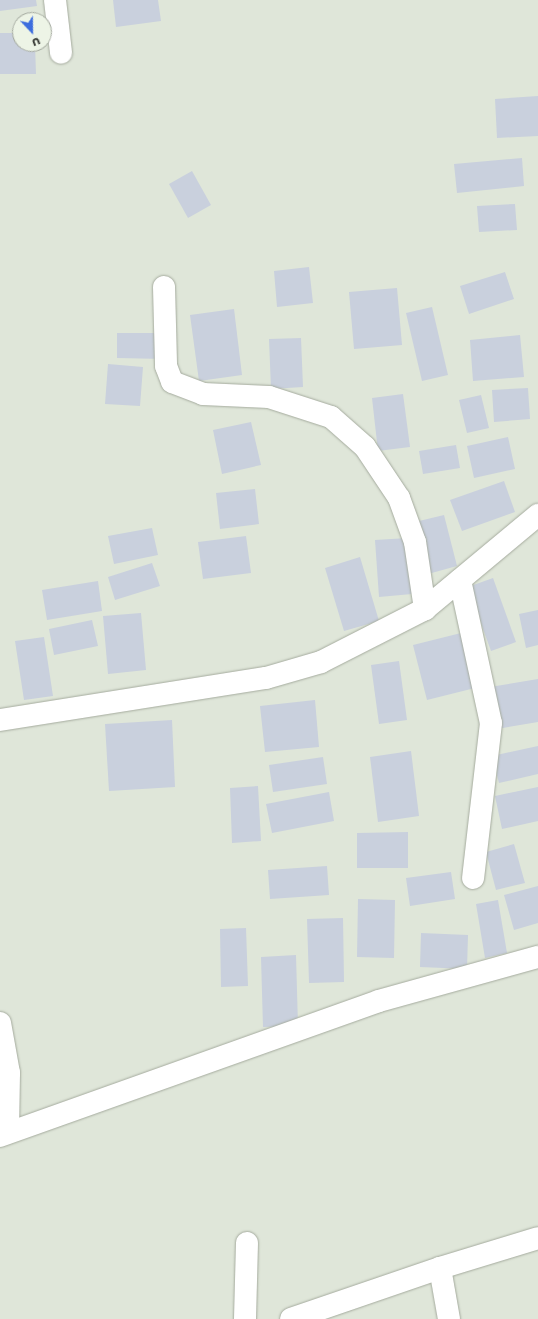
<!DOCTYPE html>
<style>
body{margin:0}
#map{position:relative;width:538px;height:1319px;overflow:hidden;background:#dfe6d9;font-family:Poppins,sans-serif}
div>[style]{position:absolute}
.building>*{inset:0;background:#c9d0dd}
.roads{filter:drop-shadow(0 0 1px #a5ab9e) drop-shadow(0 0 1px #a5ab9e)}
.minor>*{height:22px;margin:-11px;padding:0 11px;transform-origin:11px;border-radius:11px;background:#fff}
span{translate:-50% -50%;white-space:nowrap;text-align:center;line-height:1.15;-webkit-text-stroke:3px #edf4e6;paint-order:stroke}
.north{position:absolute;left:12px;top:12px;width:40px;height:40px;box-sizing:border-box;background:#edf4e6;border:1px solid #a3a89e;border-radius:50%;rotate:158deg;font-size:11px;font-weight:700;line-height:16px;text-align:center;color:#343732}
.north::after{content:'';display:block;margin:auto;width:14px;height:18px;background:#3d6dde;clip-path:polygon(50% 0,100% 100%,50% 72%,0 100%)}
</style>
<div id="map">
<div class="building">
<div style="clip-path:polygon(0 0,36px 0,37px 6px,0 11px)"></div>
<div style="clip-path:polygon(113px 0,158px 0,161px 21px,116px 27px)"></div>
<div style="clip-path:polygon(0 33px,20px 33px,20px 44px,35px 44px,36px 74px,0 74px)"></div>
<div style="clip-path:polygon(538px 96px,538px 136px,497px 138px,495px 99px)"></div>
<div style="clip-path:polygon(522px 158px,524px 186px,457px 193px,454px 164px)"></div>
<div style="clip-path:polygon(192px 171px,211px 205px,188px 218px,169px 184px)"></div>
<div style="clip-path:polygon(515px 204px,517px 230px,479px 232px,477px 206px)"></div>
<div style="clip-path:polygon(309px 267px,313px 303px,277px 307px,274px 271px)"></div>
<div style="clip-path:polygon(505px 272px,514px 299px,469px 314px,460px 286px)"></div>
<div style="clip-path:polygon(397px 288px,402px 345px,354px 349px,349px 292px)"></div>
<div style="clip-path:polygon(432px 307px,448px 375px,422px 381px,406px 313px)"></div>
<div style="clip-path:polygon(234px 309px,242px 375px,199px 381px,190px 315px)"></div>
<div style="clip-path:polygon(117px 333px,165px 333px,164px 359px,117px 358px)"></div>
<div style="clip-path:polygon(520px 335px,524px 377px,473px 381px,470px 340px)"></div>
<div style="clip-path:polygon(301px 338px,303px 387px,271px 389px,269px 339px)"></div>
<div style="clip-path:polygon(108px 364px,143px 367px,140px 406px,105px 404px)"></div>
<div style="clip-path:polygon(528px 388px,530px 419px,494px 422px,492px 390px)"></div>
<div style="clip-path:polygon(403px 394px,410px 447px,378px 451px,372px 398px)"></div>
<div style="clip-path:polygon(481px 395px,489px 428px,467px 433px,459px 400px)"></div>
<div style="clip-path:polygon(251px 422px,261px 465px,222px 474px,213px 430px)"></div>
<div style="clip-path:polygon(508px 437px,515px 469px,474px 478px,467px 446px)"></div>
<div style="clip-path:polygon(456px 445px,460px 468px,423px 474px,419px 451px)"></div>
<div style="clip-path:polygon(504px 481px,515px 512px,462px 531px,450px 500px)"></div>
<div style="clip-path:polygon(255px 489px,259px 524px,220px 529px,216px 493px)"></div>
<div style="clip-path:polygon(444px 515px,457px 566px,428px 574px,415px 522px)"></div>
<div style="clip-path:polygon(152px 528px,158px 555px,114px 564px,108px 536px)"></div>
<div style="clip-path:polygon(246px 536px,251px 573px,203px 579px,198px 542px)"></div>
<div style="clip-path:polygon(408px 538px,412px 594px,379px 597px,375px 540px)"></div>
<div style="clip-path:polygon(360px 557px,379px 621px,344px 631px,325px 568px)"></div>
<div style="clip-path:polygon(152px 563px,160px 586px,115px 600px,108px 577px)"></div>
<div style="clip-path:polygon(493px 578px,516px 642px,491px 651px,468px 587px)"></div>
<div style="clip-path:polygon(98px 581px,102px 611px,47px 620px,42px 590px)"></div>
<div style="clip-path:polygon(538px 610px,538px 645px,526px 648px,519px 614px)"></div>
<div style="clip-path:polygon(141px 613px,146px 670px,108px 674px,103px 616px)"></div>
<div style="clip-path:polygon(92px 620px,98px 646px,54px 655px,49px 629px)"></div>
<div style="clip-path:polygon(465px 632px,479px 687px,427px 700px,413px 645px)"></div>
<div style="clip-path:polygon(44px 637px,53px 696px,24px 700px,15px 641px)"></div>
<div style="clip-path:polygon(399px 661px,407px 720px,379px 724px,371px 665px)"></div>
<div style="clip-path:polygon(538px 679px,538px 722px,497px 729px,490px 687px)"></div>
<div style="clip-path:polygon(315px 700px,319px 747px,265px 752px,260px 706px)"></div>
<div style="clip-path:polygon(172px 720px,175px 787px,109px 791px,105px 724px)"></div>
<div style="clip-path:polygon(538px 746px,538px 774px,499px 783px,492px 756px)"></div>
<div style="clip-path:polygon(411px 751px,419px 816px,378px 822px,370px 757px)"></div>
<div style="clip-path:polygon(323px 757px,327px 784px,273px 792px,269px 765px)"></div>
<div style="clip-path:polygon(258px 786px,261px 841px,232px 843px,230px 788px)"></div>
<div style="clip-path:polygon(538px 787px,538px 821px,502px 829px,495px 796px)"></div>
<div style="clip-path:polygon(329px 792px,334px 821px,272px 833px,266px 804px)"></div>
<div style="clip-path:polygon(408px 832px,408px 868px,357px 868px,357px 833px)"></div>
<div style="clip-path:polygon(514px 844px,525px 883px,496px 890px,486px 852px)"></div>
<div style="clip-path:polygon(327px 866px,329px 895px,270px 899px,268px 870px)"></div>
<div style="clip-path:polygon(451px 872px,455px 899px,410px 906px,406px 878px)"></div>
<div style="clip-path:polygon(538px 886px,538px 923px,514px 930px,504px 895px)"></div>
<div style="clip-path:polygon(358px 899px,395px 900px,394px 958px,357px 957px)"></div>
<div style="clip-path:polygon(498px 900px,507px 953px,485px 958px,476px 904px)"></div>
<div style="clip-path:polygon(343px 918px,344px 982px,309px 983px,307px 919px)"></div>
<div style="clip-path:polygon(246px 928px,248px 986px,221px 987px,220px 929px)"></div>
<div style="clip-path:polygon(421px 933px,468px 935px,467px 969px,420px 967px)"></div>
<div style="clip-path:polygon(296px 955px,298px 1026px,263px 1027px,261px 957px)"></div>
</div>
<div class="roads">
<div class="minor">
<div style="left:55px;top:0;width:53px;rotate:83.5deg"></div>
<div style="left:164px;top:287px;width:79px;rotate:88.5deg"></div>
<div style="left:166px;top:366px;width:17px;rotate:69deg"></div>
<div style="left:172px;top:382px;width:33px;rotate:21deg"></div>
<div style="left:203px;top:394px;width:66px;rotate:2.6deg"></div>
<div style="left:269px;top:397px;width:65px;rotate:17.9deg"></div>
<div style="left:331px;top:417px;width:45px;rotate:41.4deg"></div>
<div style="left:365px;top:447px;width:61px;rotate:56.3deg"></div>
<div style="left:399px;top:498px;width:47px;rotate:70deg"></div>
<div style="left:415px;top:542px;width:68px;rotate:81.5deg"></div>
<div style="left:460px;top:580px;width:146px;rotate:77.8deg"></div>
<div style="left:491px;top:723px;width:156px;rotate:96.6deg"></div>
<div style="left:0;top:720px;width:269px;rotate:-9deg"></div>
<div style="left:266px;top:678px;width:57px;rotate:-16.2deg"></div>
<div style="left:321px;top:662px;width:117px;rotate:-27deg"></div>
<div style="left:425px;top:609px;width:147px;rotate:-39.8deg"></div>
<div style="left:0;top:1023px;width:51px;rotate:79.8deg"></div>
<div style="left:9px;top:1073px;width:59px;rotate:91deg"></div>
<div style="left:0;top:1136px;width:402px;rotate:-19.6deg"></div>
<div style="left:379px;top:1001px;width:165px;rotate:-15.5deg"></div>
<div style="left:440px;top:1268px;width:52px;rotate:80deg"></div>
<div style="left:245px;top:1319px;width:76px;rotate:-88.5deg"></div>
<div style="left:291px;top:1319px;width:157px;rotate:-18.9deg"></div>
<div style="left:440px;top:1268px;width:102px;rotate:-17deg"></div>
</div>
</div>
<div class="north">U</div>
</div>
